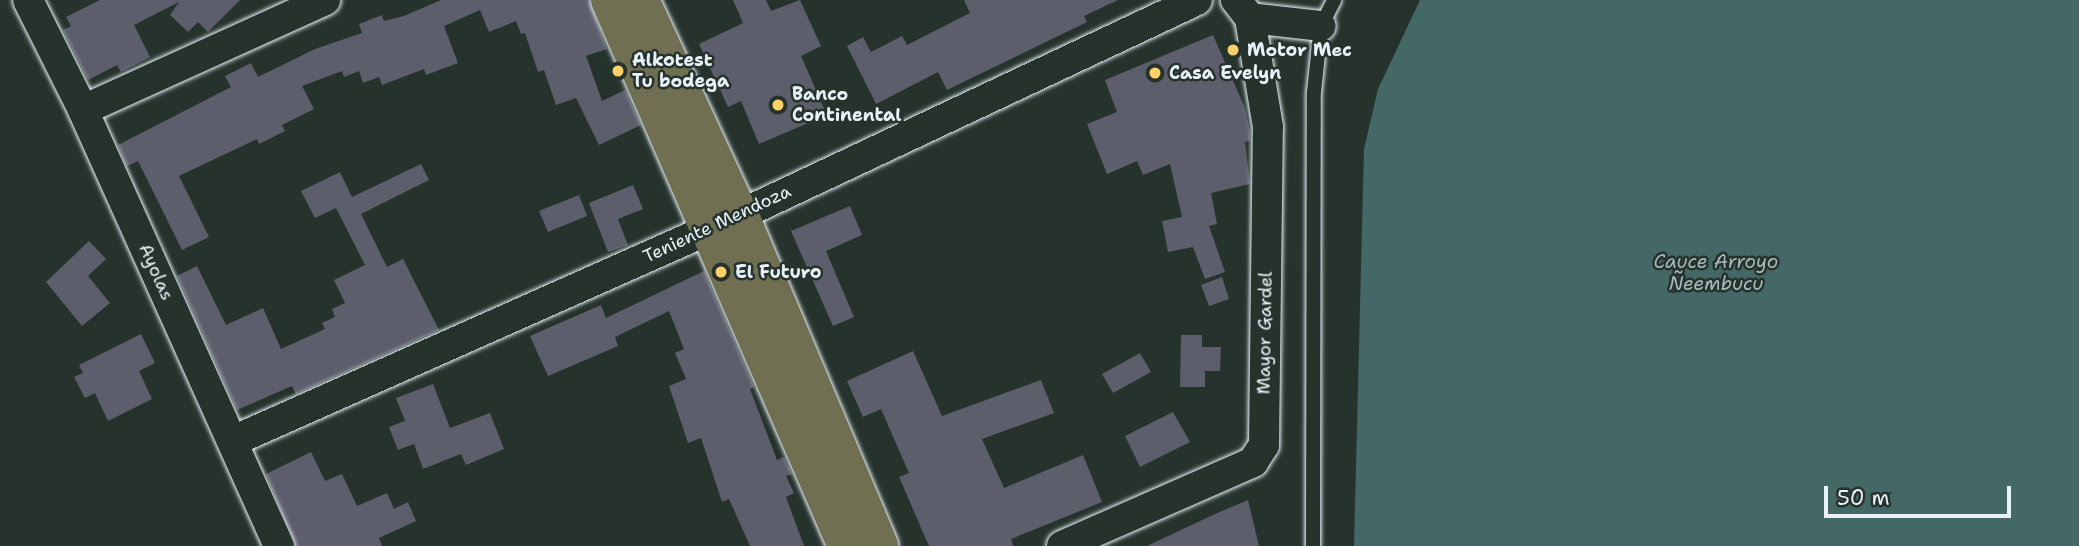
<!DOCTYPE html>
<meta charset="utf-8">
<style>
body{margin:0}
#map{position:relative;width:2079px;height:546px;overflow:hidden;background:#26332d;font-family:"Shantell Sans",sans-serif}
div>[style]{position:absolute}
.water>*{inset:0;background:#436866}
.building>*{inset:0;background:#5d5e6b}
.roads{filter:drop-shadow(0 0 2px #e8f1f8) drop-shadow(0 0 2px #e8f1f8)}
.lane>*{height:14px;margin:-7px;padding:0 7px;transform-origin:7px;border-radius:7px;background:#26332d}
.street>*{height:30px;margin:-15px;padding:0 15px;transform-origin:15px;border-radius:15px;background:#26332d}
.primary>*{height:38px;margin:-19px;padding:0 19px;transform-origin:19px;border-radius:19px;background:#716f52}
.dots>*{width:19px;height:19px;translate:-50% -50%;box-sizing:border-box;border:4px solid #26332d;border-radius:50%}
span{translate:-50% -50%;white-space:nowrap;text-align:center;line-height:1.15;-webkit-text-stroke:5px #26332d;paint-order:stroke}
.poi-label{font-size:18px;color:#e8f1f8;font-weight:700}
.left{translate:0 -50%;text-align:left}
.street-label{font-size:18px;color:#e8f1f8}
.water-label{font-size:19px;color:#a6babe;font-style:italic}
.scale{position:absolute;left:1824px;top:486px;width:187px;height:32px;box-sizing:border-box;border:4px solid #e8f1f8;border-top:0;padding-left:9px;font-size:21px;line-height:24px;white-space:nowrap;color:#e8f1f8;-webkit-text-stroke:5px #26332d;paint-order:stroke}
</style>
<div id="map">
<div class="water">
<div style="clip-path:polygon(1420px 0,2079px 0,2079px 546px,1354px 546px,1364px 149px,1378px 89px)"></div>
</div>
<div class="building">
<div style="clip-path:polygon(100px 0,240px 0,208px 32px,198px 22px,188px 32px,170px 15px,179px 2px,134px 25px,150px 57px,121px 72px,117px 65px,88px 80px,63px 30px,71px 26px,66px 17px)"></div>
<div style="clip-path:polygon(441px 0,589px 0,607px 49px,586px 56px,602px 101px,625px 90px,641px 125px,599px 145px,576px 98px,556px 105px,544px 70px,538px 72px,525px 33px,521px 34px,516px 21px,489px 32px,480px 10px,444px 26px,458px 63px,426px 75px,424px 69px,382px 85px,379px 77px,363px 83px,359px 71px,344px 77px,342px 71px,302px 86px,314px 109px,282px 125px,285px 131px,259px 144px,257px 139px,179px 176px,209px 237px,182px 250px,138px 161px,127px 166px,118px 145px,231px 87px,225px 76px,251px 63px,258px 77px,315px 49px,362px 33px,359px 24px,382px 15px,384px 21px,404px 16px)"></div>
<div style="clip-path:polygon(733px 0,766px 0,771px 11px,800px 0,821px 46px,801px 56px,827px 115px,759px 144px,741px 101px,728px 107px,699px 44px,743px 23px)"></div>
<div style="clip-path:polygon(964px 0,1118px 0,1084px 16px,1087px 22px,947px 90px,938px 72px,876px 104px,847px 46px,863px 37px,871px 52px,902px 36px,907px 45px,970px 13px)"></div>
<div style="clip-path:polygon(1213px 35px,1245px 108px,1250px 132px,1250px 141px,1245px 142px,1250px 184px,1211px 193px,1217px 224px,1209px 226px,1225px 272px,1205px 279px,1193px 247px,1168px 252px,1162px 221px,1182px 217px,1170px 164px,1143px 175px,1137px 161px,1107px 174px,1087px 124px,1117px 112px,1105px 80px)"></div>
<div style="clip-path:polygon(421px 164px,429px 180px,361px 214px,387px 267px,403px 259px,439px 330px,296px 394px,292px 386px,237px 410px,177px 276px,197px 266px,226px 325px,263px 308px,281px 349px,325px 329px,322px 323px,335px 317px,332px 309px,345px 303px,334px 280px,365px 265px,336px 208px,315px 218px,301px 191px,340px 172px,352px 197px)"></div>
<div style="clip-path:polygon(633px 185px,643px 209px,618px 219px,628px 245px,608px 252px,589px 203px)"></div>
<div style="clip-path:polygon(579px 195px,587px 216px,548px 232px,539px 211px)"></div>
<div style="clip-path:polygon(850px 206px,862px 235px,826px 251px,854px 317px,833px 326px,791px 231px)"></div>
<div style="clip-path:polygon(89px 241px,106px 259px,88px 276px,110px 303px,82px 326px,46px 282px)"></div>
<div style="clip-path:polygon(704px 271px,754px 387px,750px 389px,777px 460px,784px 457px,792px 474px,786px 476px,794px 493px,786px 497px,804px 546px,750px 546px,729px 499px,722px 502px,701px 438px,688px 443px,669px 386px,686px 379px,675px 353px,684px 349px,669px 311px,615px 337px,618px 346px,548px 376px,530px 336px,601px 305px,606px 318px)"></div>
<div style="clip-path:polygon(1222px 277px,1229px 299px,1209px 306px,1201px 285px)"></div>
<div style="clip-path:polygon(141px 334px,155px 363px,139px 371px,152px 399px,108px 421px,95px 393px,85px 398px,74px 377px,83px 373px,79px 365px)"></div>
<div style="clip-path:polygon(1181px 335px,1202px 335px,1202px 347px,1221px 347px,1220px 371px,1205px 371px,1205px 387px,1180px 387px)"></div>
<div style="clip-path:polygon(913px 351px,942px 416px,1041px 380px,1054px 413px,982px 439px,1004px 488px,1083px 455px,1102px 502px,1011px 539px,1013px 546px,929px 546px,899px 477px,909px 473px,881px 409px,863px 417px,847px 381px)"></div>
<div style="clip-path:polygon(1140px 353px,1151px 372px,1113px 393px,1102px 374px)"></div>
<div style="clip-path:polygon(433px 384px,450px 428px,490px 413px,504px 449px,466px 465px,461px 454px,423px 469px,414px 444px,398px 450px,389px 427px,405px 421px,396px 398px)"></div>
<div style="clip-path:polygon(1173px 412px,1190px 442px,1140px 467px,1125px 436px)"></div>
<div style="clip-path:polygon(311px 452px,325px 481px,342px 474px,357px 506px,387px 493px,394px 509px,408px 502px,416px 521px,379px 538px,382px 546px,296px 546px,266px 474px)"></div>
<div style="clip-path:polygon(1248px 500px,1259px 546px,1147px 546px,1215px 514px)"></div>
</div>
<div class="roads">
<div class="lane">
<div style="left:1313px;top:546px;width:454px;rotate:-89.9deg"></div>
<div style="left:1314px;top:92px;width:66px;rotate:-83.9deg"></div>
<div style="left:1321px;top:26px;width:29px;rotate:-63deg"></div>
</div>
<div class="street">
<div style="left:28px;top:0;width:123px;rotate:63.4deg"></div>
<div style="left:83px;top:110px;width:478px;rotate:65.8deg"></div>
<div style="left:1250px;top:18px;width:71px;rotate:6.4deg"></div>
<div style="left:83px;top:110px;width:266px;rotate:-24.4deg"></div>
<div style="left:233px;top:441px;width:522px;rotate:-23.96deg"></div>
<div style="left:710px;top:229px;width:538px;rotate:-25.18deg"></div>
<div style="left:1062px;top:546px;width:209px;rotate:-23.7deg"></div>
<div style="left:1253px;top:462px;width:20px;rotate:-57deg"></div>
<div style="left:1264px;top:445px;width:318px;rotate:-89.3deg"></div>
<div style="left:1268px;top:127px;width:110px;rotate:-99.4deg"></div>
<div style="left:1250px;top:18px;width:23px;rotate:-128deg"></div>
</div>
<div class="primary">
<div style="left:610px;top:0;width:595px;rotate:66.54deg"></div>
<div style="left:640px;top:0;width:236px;rotate:65.2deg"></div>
<div style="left:739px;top:214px;width:360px;rotate:67.1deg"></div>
</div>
</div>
<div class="dots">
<div style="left:1233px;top:50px;background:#ffd166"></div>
<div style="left:618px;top:71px;background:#ffd166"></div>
<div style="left:1155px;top:73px;background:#ffd166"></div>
<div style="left:778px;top:105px;background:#ffd166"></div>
<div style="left:721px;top:272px;background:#ffd166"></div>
</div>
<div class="poi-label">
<span class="left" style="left:1247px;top:50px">Motor Mec</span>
<span class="left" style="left:632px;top:71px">Alkotest<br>Tu bodega</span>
<span class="left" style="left:1169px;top:73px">Casa Evelyn</span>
<span class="left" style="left:792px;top:105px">Banco<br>Continental</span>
<span class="left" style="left:735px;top:272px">El Futuro</span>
</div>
<div class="street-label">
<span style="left:717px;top:224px;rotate:-25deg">Teniente Mendoza</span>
<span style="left:156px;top:272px;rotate:66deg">Ayolas</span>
<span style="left:1265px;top:333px;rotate:-89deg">Mayor Gardel</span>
</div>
<div class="water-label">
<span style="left:1716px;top:273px">Cauce Arroyo<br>Ñeembucu</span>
</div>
<div class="scale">50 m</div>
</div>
